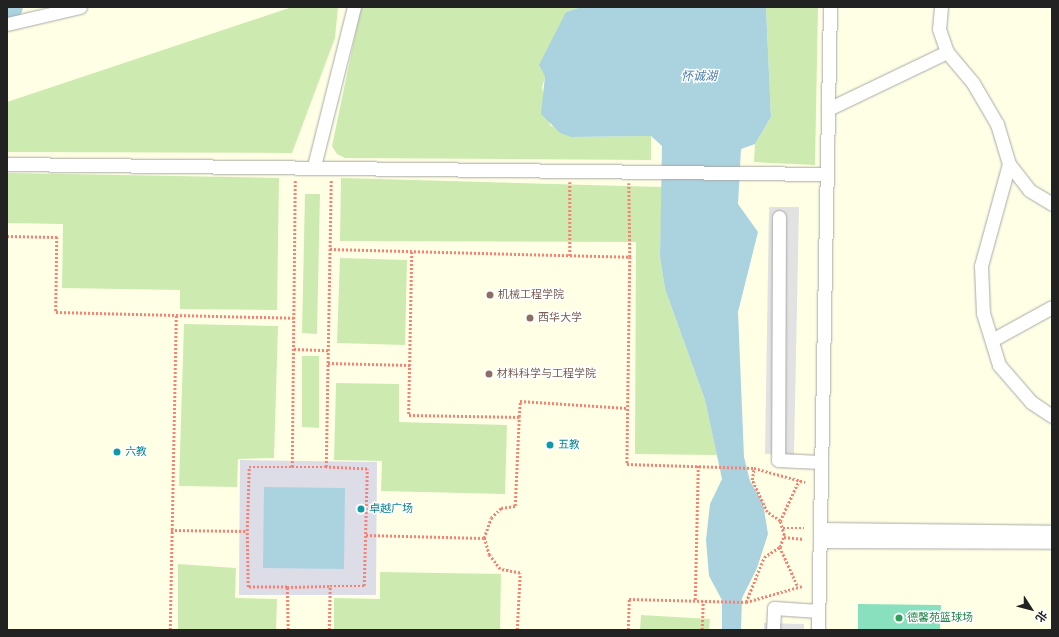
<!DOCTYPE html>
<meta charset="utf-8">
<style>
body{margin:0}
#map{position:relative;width:1059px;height:637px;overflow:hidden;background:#f2efe9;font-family:"Source Sans 3","Noto Sans SC",sans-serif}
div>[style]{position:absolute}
.education>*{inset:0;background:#ffffe5}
.grass>*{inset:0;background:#cdebb0}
.pitch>*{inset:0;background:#88e0be}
.parking>*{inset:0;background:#e2e2e2}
.plaza>*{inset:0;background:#dddde8}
.water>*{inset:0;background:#aad3df}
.river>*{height:24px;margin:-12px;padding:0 12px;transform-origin:12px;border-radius:12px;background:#aad3df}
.path>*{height:2.5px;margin-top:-1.25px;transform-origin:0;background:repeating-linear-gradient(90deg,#fa8072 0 2px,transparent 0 4px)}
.roads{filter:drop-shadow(0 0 1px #a9a9a9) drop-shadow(0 0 1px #a9a9a9)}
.minor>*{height:13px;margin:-6.5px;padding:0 6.5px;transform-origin:6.5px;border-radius:6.5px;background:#fff}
.dots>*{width:11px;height:11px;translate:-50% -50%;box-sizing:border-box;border:2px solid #fff;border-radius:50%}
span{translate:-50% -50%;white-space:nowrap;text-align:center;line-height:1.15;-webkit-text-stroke:3px #fff;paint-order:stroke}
.education-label{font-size:11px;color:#785e54}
.left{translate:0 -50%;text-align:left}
.culture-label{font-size:11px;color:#0d838f}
.leisure-label{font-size:11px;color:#27864d}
.water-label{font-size:12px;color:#4a7aab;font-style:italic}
.frame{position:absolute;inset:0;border:8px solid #222;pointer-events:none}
.north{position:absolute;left:1011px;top:589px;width:40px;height:40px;-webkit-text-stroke:3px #fff;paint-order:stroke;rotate:126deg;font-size:11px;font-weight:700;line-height:16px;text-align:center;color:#222}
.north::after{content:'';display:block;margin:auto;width:14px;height:18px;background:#222;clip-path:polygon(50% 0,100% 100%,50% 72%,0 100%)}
</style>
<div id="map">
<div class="education">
<div style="clip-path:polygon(7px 7px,1052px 7px,1052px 630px,7px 630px)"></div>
</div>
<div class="grass">
<div style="clip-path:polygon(292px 7px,338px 7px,335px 38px,292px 153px,7px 152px,7px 102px)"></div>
<div style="clip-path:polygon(361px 7px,581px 7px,566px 12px,542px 87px,550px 125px,571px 137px,651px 136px,651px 160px,345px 158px,337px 154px,332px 146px)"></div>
<div style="clip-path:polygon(766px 7px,818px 7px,815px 165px,754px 162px,755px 144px,771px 117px)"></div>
<div style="clip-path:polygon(7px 173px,279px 178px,277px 310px,180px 309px,180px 290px,62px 288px,63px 224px,7px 223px)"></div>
<div style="clip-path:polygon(341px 178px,662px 187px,660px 257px,665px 289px,705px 400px,717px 455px,635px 454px,636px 242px,340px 241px)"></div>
<div style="clip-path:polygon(305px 194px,320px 194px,317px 334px,302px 333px)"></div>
<div style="clip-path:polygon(340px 258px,407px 260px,405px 345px,337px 343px)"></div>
<div style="clip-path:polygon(184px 324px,278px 326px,274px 458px,238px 459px,237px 487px,179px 486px)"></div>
<div style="clip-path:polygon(302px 356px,319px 356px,319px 428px,302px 427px)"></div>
<div style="clip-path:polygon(336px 383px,399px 384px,399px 422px,507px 425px,505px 494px,381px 491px,382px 461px,334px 460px)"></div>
<div style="clip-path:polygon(178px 564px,236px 568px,235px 598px,277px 599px,276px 630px,178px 630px)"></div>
<div style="clip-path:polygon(380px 572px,501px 574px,500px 630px,334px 630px,334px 598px,380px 599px)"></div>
<div style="clip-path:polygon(641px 615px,710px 619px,709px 630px,640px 630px)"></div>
</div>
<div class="pitch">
<div style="clip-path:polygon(858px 604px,941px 605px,940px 630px,858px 630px)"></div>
</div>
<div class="parking">
<div style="clip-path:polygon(769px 207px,799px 207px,794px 455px,765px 454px)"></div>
<div style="clip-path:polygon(764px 623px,804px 624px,804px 630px,764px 630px)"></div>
</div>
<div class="plaza">
<div style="clip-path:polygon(240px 460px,377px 462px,376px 595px,239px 595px)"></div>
</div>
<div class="water">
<div style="clip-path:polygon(581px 7px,766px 7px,771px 117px,755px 144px,741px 149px,738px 204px,758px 232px,738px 312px,744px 457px,750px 481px,763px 503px,768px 534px,757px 568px,742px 598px,741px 630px,722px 630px,722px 600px,709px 576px,706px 540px,710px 504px,722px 479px,705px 400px,665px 289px,660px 257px,662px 146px,651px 136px,571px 137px,560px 133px,541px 114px,545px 76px,539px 65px,566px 12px)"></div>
<div style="clip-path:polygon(264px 487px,345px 488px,344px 569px,263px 568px)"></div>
</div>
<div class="river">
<div style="left:7px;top:8px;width:4px;rotate:-14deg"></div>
</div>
<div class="path">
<div style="left:570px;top:182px;width:74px;rotate:90deg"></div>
<div style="left:629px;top:183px;width:74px;rotate:89.2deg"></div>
<div style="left:7px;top:236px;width:50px;rotate:1.1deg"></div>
<div style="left:57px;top:237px;width:75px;rotate:90.8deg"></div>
<div style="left:56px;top:312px;width:238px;rotate:1.4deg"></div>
<div style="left:330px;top:249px;width:300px;rotate:1.5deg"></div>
<div style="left:630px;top:257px;width:207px;rotate:90.8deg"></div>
<div style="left:627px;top:464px;width:127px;rotate:1.8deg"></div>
<div style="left:754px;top:468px;width:53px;rotate:15.4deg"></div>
<div style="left:412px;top:252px;width:163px;rotate:91.1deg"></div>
<div style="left:409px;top:415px;width:110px;rotate:1deg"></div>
<div style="left:519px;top:417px;width:16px;rotate:-86deg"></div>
<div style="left:520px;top:401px;width:107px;rotate:3.7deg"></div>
<div style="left:294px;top:349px;width:34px;rotate:2deg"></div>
<div style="left:328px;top:363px;width:82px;rotate:1.4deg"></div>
<div style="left:292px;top:467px;width:34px"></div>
<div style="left:780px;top:521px;width:45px;rotate:-65.1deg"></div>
<div style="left:783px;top:528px;width:21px"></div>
<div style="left:171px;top:530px;width:76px;rotate:0.8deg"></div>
<div style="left:366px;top:535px;width:118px;rotate:1.5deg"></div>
<div style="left:784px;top:537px;width:20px;rotate:6deg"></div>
<div style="left:780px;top:547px;width:44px;rotate:65.8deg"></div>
<div style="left:287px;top:587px;width:43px;rotate:-1.3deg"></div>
<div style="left:695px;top:600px;width:135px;rotate:-88.7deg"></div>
<div style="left:746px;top:602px;width:48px;rotate:-68.2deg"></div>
<div style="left:764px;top:557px;width:19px;rotate:-32deg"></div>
<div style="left:780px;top:547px;width:13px;rotate:-72deg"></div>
<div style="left:784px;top:535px;width:15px;rotate:-106deg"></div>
<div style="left:780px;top:521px;width:16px;rotate:-145deg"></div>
<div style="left:767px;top:512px;width:35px;rotate:-115deg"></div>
<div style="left:752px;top:480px;width:12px;rotate:-81deg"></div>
<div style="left:170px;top:630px;width:314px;rotate:-88.9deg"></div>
<div style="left:288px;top:630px;width:43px;rotate:-91.3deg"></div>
<div style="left:287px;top:587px;width:39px;rotate:180deg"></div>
<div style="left:248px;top:587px;width:56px;rotate:-91deg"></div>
<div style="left:247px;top:531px;width:64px;rotate:-88.2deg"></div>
<div style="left:249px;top:467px;width:43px"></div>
<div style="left:292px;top:467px;width:287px;rotate:-89.4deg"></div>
<div style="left:329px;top:630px;width:44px;rotate:-88.7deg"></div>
<div style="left:330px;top:586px;width:34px"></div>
<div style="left:364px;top:586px;width:117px;rotate:-88.5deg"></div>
<div style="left:367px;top:469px;width:41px;rotate:-177.2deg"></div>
<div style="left:326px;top:467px;width:288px;rotate:-89deg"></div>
<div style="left:517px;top:630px;width:57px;rotate:-87deg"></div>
<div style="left:520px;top:573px;width:20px;rotate:-169deg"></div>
<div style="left:500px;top:569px;width:18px;rotate:-128deg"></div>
<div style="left:489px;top:555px;width:18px;rotate:-106deg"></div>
<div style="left:484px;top:538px;width:21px;rotate:-71deg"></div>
<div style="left:491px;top:518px;width:14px;rotate:-45deg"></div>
<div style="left:501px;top:508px;width:14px;rotate:-8deg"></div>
<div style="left:515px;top:506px;width:89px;rotate:-87.4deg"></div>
<div style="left:628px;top:630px;width:31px;rotate:-88deg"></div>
<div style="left:629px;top:599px;width:117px;rotate:1.5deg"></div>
<div style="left:746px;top:602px;width:58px;rotate:-15.9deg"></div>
<div style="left:702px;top:630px;width:29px;rotate:-88deg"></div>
</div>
<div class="roads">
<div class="minor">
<div style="left:941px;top:7px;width:22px;rotate:95deg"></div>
<div style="left:939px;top:29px;width:24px;rotate:71deg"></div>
<div style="left:947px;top:52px;width:40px;rotate:50deg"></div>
<div style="left:973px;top:83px;width:48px;rotate:59.7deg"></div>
<div style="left:997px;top:124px;width:42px;rotate:73.3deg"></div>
<div style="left:1009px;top:164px;width:106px;rotate:105.4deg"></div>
<div style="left:981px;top:266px;width:47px;rotate:87.6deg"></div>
<div style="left:983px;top:313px;width:54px;rotate:72.9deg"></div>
<div style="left:999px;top:365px;width:49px;rotate:49.1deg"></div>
<div style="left:1031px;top:402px;width:25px;rotate:34deg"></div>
<div style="left:7px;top:24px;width:75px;rotate:-13.1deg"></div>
<div style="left:828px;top:109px;width:132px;rotate:-25.6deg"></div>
<div style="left:7px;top:164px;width:820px;rotate:0.7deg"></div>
<div style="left:1009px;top:164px;width:33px;rotate:52deg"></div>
<div style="left:1029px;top:190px;width:27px;rotate:31deg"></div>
<div style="left:314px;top:166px;width:164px;rotate:-75.9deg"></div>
<div style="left:779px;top:217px;width:243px;rotate:90.2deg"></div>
<div style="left:778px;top:460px;width:42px;rotate:2.7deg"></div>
<div style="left:992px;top:340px;width:68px;rotate:-28.8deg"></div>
<div style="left:820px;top:529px;width:232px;rotate:0.7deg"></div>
<div style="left:820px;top:541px;width:232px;rotate:0.2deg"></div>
<div style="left:773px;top:630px;width:22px;rotate:-87deg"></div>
<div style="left:774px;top:608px;width:44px;rotate:3.9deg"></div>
<div style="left:818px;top:630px;width:623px;rotate:-88.9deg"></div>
</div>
</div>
<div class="dots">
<div style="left:490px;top:295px;background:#8d6e63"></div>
<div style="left:530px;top:318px;background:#8d6e63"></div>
<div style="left:489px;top:374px;background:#8d6e63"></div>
<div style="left:550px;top:445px;background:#0f9aa8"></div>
<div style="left:117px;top:452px;background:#0f9aa8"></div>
<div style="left:361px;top:509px;background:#0f9aa8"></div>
<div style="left:899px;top:618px;background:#2e9e5b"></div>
</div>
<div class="education-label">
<span class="left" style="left:498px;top:295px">机械工程学院</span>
<span class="left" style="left:538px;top:318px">西华大学</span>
<span class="left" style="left:497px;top:374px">材料科学与工程学院</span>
</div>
<div class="culture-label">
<span class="left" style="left:558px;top:445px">五教</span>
<span class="left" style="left:125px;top:452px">六教</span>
<span class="left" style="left:369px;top:509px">卓越广场</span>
</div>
<div class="leisure-label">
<span class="left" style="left:907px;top:618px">德馨苑篮球场</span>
</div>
<div class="water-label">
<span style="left:699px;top:77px">怀诚湖</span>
</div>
<div class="frame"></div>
<div class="north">北</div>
</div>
